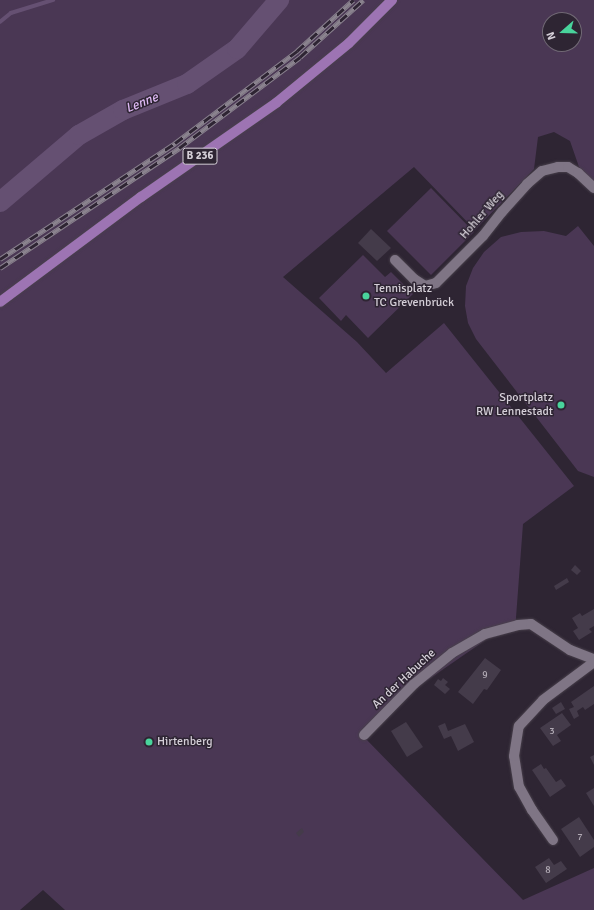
<!DOCTYPE html>
<meta charset="utf-8">
<style>
body{margin:0}
#map{position:relative;width:594px;height:910px;overflow:hidden;background:#2e2533;font-family:Signika,sans-serif}
div>[style]{position:absolute}
.green>*{inset:0;background:#4a3754}
.stream>*{height:3.5px;margin:-1.75px;padding:0 1.75px;transform-origin:1.75px;border-radius:1.75px;background:#655072}
.river>*{height:20px;margin:-10px;padding:0 10px;transform-origin:10px;border-radius:10px;background:#655072}
.building>*{inset:0;background:#443b4a}
.roads{filter:drop-shadow(0 0 1px #48404b) drop-shadow(0 0 1px #48404b)}
.minor>*{height:10px;margin:-5px;padding:0 5px;transform-origin:5px;border-radius:5px;background:#7f7585}
.major>*{height:10px;margin:-5px;padding:0 5px;transform-origin:5px;border-radius:5px;background:#9d74b3}
.rail>*{height:4.5px;margin-top:-2.25px;transform-origin:0;background:repeating-linear-gradient(90deg,#2e2533 0 9px,#8a838e 0 18px);box-sizing:border-box;border-block:1px solid #8a838e}
.dots>*{width:11px;height:11px;translate:-50% -50%;box-sizing:border-box;border:2px solid #2e2533;border-radius:50%}
span{translate:-50% -50%;white-space:nowrap;text-align:center;line-height:1.15;-webkit-text-stroke:3px #2e2533;paint-order:stroke}
.number-label{font-size:10px;color:#b1aab4}
.number-label span{-webkit-text-stroke-width:0}
.shield-label span{padding:1px 3px;background:#2e2533;border:1px solid;border-radius:3px;-webkit-text-stroke-width:0}
.shield-label{font-size:11px;color:#d5cfd8;font-weight:700}
.street-label{font-size:12px;color:#d5cfd8}
.poi-label{font-size:12px;color:#d5cfd8}
.left{translate:0 -50%;text-align:left}
.right{translate:-100% -50%;text-align:right}
.water-label{font-size:13px;color:#deb9f4;font-style:italic}
.north{position:absolute;left:542px;top:12px;width:40px;height:40px;box-sizing:border-box;background:#2e2533;border:1px solid #716975;border-radius:50%;rotate:250deg;font-size:11px;font-weight:700;line-height:16px;text-align:center;color:#d5cfd8}
.north::after{content:'';display:block;margin:auto;width:14px;height:18px;background:#49d49c;clip-path:polygon(50% 0,100% 100%,50% 72%,0 100%)}
</style>
<div id="map">
<div class="green">
<div style="clip-path:polygon(evenodd,0 0,594px 0,594px 183px,579px 167px,570px 141px,554px 132px,538px 137px,534px 169px,475px 230px,414px 167px,283px 277px,357px 342px,386px 373px,444px 323px,574px 486px,523px 524px,515px 631px,487px 639px,419px 686px,365px 738px,523px 900px,594px 868px,594px 910px,65px 910px,43px 890px,20px 910px,0 910px,0 0,550px 20px,574px 20px,574px 44px,550px 44px,550px 20px)"></div>
<div style="clip-path:polygon(431px 188px,474px 232px,431px 275px,387px 231px)"></div>
<div style="clip-path:polygon(578px 226px,594px 246px,594px 477px,578px 471px,476px 339px,468px 323px,465px 306px,466px 286px,473px 268px,484px 252px,501px 237px,521px 232px,544px 231px,566px 236px)"></div>
<div style="clip-path:polygon(363px 255px,385px 277px,391px 272px,413px 294px,368px 338px,346px 315px,341px 321px,319px 298px)"></div>
</div>
<div class="stream">
<div style="left:0;top:22px;width:14px;rotate:-39deg"></div>
<div style="left:11px;top:13px;width:44px;rotate:-17.2deg"></div>
</div>
<div class="river">
<div style="left:0;top:202px;width:104px;rotate:-40.3deg"></div>
<div style="left:79px;top:135px;width:51px;rotate:-29.6deg"></div>
<div style="left:123px;top:110px;width:69px;rotate:-22.1deg"></div>
<div style="left:187px;top:84px;width:61px;rotate:-35deg"></div>
<div style="left:237px;top:49px;width:65px;rotate:-49.4deg"></div>
</div>
<div class="building">
<div style="clip-path:polygon(371px 229px,391px 248px,377px 261px,358px 243px)"></div>
<div style="clip-path:polygon(575px 565px,581px 571px,577px 575px,571px 570px)"></div>
<div style="clip-path:polygon(567px 578px,569px 582px,556px 590px,554px 586px)"></div>
<div style="clip-path:polygon(594px 609px,594px 626px,589px 629px,592px 632px,579px 640px,573px 631px,578px 628px,572px 618px,580px 613px,582px 616px)"></div>
<div style="clip-path:polygon(485px 658px,501px 670px,487px 690px,484px 689px,473px 704px,458px 692px)"></div>
<div style="clip-path:polygon(443px 678px,448px 682px,445px 685px,450px 689px,445px 694px,434px 685px,438px 679px,441px 681px)"></div>
<div style="clip-path:polygon(594px 686px,594px 704px,585px 710px,583px 707px,577px 711px,579px 716px,574px 719px,569px 709px,574px 707px,571px 702px)"></div>
<div style="clip-path:polygon(561px 702px,565px 709px,556px 714px,552px 708px)"></div>
<div style="clip-path:polygon(562px 713px,571px 725px,557px 735px,561px 741px,553px 746px,540px 728px)"></div>
<div style="clip-path:polygon(406px 722px,423px 747px,407px 757px,391px 731px)"></div>
<div style="clip-path:polygon(445px 723px,448px 731px,465px 724px,474px 742px,458px 751px,451px 736px,444px 739px,438px 726px)"></div>
<div style="clip-path:polygon(594px 755px,594px 765px,590px 757px)"></div>
<div style="clip-path:polygon(541px 764px,544px 769px,546px 768px,556px 782px,561px 779px,566px 786px,550px 797px,532px 770px)"></div>
<div style="clip-path:polygon(594px 788px,594px 806px,586px 793px)"></div>
<div style="clip-path:polygon(579px 817px,594px 840px,594px 847px,580px 857px,561px 829px)"></div>
<div style="clip-path:polygon(302px 828px,304px 832px,299px 837px,296px 833px)"></div>
<div style="clip-path:polygon(549px 858px,554px 865px,561px 861px,567px 869px,546px 883px,535px 867px)"></div>
</div>
<div class="roads">
<div class="minor">
<div style="left:395px;top:260px;width:27px;rotate:45deg"></div>
<div style="left:414px;top:279px;width:13px;rotate:32deg"></div>
<div style="left:425px;top:286px;width:11px;rotate:-15deg"></div>
<div style="left:436px;top:283px;width:66px;rotate:-45deg"></div>
<div style="left:483px;top:236px;width:31px;rotate:-52deg"></div>
<div style="left:502px;top:212px;width:38px;rotate:-48deg"></div>
<div style="left:527px;top:184px;width:20px;rotate:-41deg"></div>
<div style="left:542px;top:171px;width:16px;rotate:-14deg"></div>
<div style="left:558px;top:167px;width:10px"></div>
<div style="left:568px;top:167px;width:12px;rotate:31deg"></div>
<div style="left:578px;top:173px;width:22px;rotate:43deg"></div>
<div style="left:364px;top:735px;width:71px;rotate:-45.6deg"></div>
<div style="left:414px;top:684px;width:49px;rotate:-39.2deg"></div>
<div style="left:452px;top:653px;width:38px;rotate:-30deg"></div>
<div style="left:485px;top:634px;width:34px;rotate:-15deg"></div>
<div style="left:518px;top:625px;width:13px;rotate:-4deg"></div>
<div style="left:531px;top:624px;width:47px;rotate:33.7deg"></div>
<div style="left:570px;top:650px;width:26px;rotate:21deg"></div>
<div style="left:553px;top:840px;width:37px;rotate:-125deg"></div>
<div style="left:532px;top:810px;width:26px;rotate:-119deg"></div>
<div style="left:519px;top:787px;width:31px;rotate:-99deg"></div>
<div style="left:514px;top:756px;width:30px;rotate:-81deg"></div>
<div style="left:519px;top:726px;width:35px;rotate:-47deg"></div>
<div style="left:543px;top:700px;width:64px;rotate:-36.7deg"></div>
</div>
<div class="major">
<div style="left:0;top:302px;width:176px;rotate:-36.7deg"></div>
<div style="left:141px;top:197px;width:165px;rotate:-34.8deg"></div>
<div style="left:276px;top:103px;width:94px;rotate:-39.4deg"></div>
<div style="left:349px;top:43px;width:61px;rotate:-45deg"></div>
</div>
</div>
<div class="rail">
<div style="left:0;top:259px;width:210px;rotate:-33.5deg"></div>
<div style="left:175px;top:143px;width:153px;rotate:-37deg"></div>
<div style="left:297px;top:51px;width:76px;rotate:-42.3deg"></div>
<div style="left:0;top:268px;width:216px;rotate:-33.8deg"></div>
<div style="left:179px;top:148px;width:151px;rotate:-36.9deg"></div>
<div style="left:300px;top:57px;width:85px;rotate:-42.1deg"></div>
</div>
<div class="dots">
<div style="left:366px;top:296px;background:#49d49c"></div>
<div style="left:561px;top:405px;background:#49d49c"></div>
<div style="left:149px;top:742px;background:#49d49c"></div>
</div>
<div class="number-label">
<span style="left:485px;top:676px">9</span>
<span style="left:552px;top:732px">3</span>
<span style="left:580px;top:838px">7</span>
<span style="left:548px;top:871px">8</span>
</div>
<div class="shield-label">
<span style="left:200px;top:156px">B 236</span>
</div>
<div class="street-label">
<span style="left:482px;top:215px;rotate:-49deg">Hohler Weg</span>
<span style="left:404px;top:679px;rotate:-43deg">An der Habuche</span>
</div>
<div class="poi-label">
<span class="left" style="left:374px;top:296px">Tennisplatz<br>TC Grevenbrück</span>
<span class="right" style="left:553px;top:405px">Sportplatz<br>RW Lennestadt</span>
<span class="left" style="left:157px;top:742px">Hirtenberg</span>
</div>
<div class="water-label">
<span style="left:142px;top:103px;rotate:-22deg">Lenne</span>
</div>
<div class="north">N</div>
</div>
